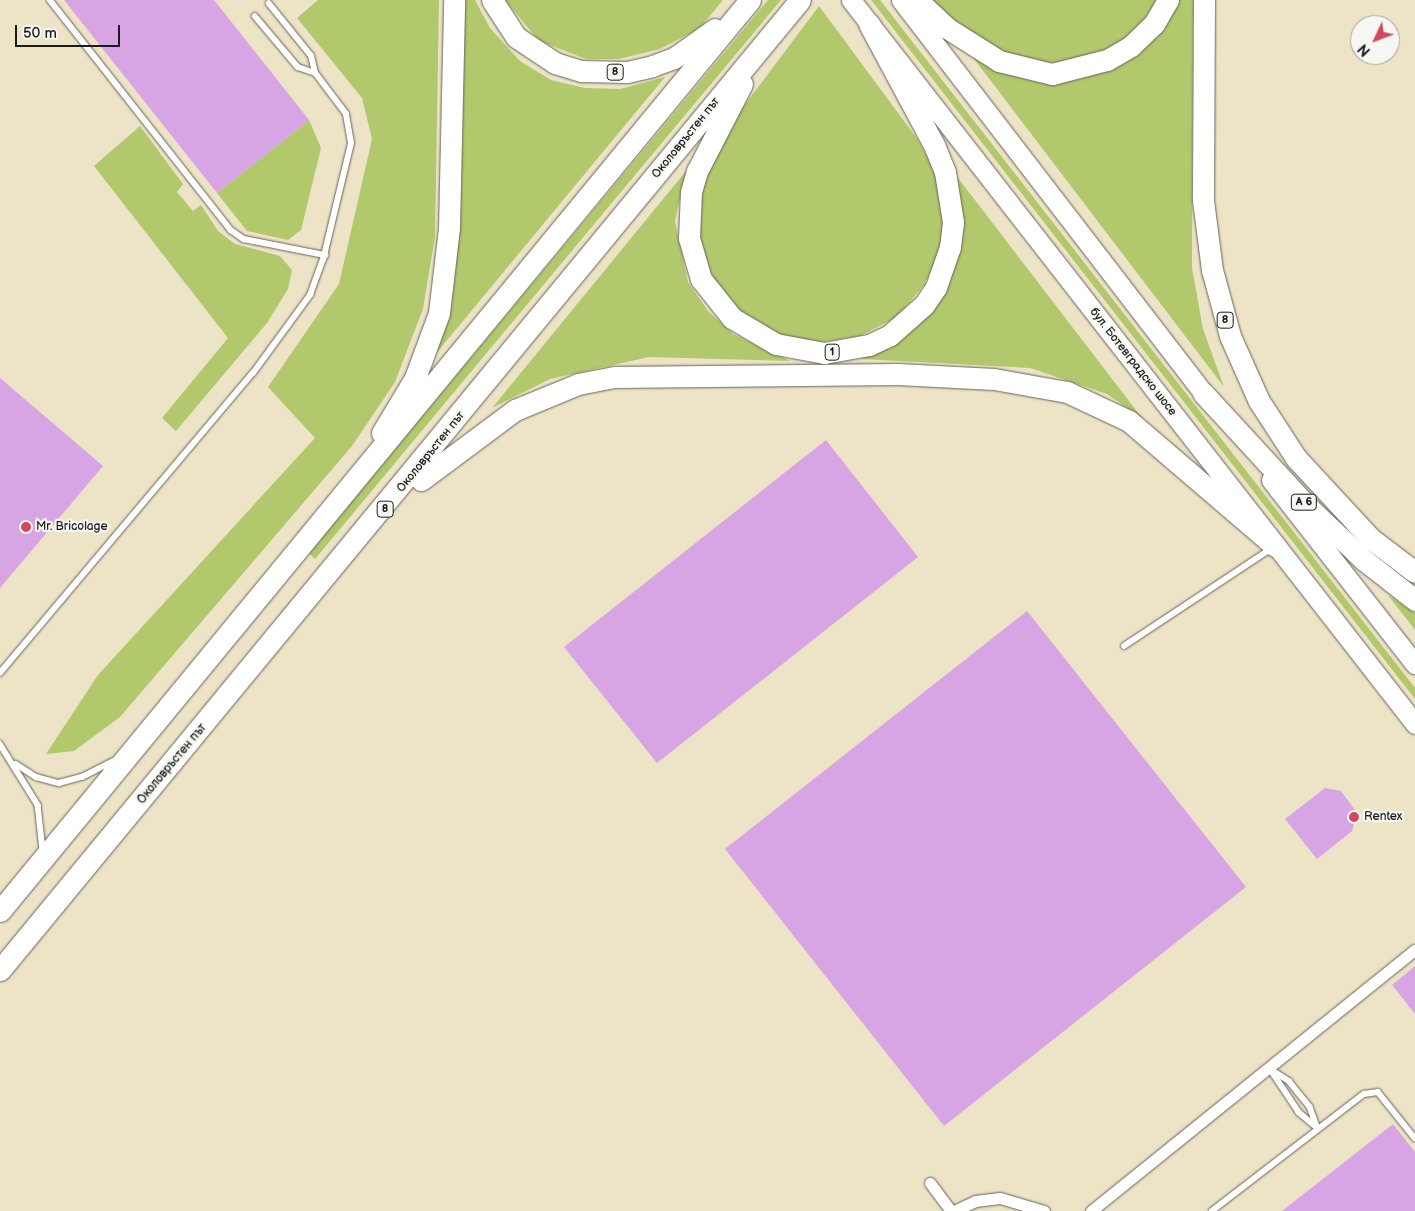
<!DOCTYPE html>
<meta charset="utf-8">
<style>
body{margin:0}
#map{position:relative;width:1415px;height:1211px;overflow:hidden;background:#ede3c6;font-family:"Balsamiq Sans",sans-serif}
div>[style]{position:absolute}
.green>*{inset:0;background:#b1c86d}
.building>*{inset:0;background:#d7a5e4}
.roads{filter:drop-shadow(0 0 1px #656258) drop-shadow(0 0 1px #656258)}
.lane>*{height:5.5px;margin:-2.75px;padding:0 2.75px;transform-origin:2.75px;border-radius:2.75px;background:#fff}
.street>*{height:11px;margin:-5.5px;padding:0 5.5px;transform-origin:5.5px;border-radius:5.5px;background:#fff}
.primary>*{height:19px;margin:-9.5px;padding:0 9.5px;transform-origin:9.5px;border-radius:9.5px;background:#fff}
.highway>*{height:21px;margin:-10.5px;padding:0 10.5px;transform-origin:10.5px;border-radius:10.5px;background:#fff}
.dots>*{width:14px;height:14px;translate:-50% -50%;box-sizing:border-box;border:2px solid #f6f6f2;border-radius:50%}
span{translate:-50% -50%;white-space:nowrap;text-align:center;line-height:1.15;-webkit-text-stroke:4.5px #f6f6f2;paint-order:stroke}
.shield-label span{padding:1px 4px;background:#f6f6f2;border:1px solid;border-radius:4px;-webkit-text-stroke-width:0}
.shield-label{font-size:11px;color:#1c1c1c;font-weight:700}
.street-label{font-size:12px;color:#1c1c1c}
.poi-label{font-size:12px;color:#1c1c1c}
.left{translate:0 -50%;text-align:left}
.north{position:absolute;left:1350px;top:15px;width:50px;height:50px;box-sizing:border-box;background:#f6f6f2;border:1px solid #9f9f9c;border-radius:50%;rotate:227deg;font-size:14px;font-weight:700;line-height:20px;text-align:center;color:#1c1c1c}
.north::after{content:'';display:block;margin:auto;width:18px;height:22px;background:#d1495b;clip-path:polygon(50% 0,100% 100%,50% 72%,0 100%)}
.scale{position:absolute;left:15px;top:25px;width:105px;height:22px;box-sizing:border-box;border:2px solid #1c1c1c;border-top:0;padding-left:6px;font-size:15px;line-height:18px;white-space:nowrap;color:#1c1c1c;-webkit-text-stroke:4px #f6f6f2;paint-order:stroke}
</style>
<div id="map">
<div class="green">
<div style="clip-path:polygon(318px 0,439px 0,435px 237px,423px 309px,395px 382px,352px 446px,120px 717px,74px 751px,46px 754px,98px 675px,315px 438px,268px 387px,339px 284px,372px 139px,362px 98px,297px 18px)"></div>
<div style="clip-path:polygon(462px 0,475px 0,490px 28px,520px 61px,551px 80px,585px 88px,620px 89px,665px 77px,429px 362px)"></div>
<div style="clip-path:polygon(505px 0,723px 0,700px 28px,660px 49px,619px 59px,586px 59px,539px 41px)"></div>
<div style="clip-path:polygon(768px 0,781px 0,315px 559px,309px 553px)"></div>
<div style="clip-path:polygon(871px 0,880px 0,1415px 688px,1415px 699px)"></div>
<div style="clip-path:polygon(927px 0,1160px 0,1129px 37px,1104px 51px,1075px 61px,1042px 63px,999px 52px,964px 32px)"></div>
<div style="clip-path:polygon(1176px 0,1193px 0,1192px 268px,1203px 329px,1224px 387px,968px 51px,1083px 77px)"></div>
<div style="clip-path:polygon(819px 6px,918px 140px,936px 174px,943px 219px,940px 251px,924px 285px,897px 317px,860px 336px,821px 342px,781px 336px,747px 320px,718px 292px,702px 255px,697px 215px,705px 176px,723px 134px)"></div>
<div style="clip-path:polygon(309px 120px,321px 148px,301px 230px,288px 240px,247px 231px,217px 193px)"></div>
<div style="clip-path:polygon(140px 126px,183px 184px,177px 192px,193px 211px,201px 205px,218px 231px,235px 244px,280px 256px,292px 270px,288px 289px,267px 323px,176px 431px,162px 418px,228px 338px,94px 166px)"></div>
<div style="clip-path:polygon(686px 171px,675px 221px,688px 282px,708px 311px,733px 334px,790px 361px,649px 357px,550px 379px,492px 408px)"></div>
<div style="clip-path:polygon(958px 178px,1142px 418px,1107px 394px,1030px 368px,861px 359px,894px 343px,927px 316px,950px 283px,963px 220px)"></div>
<div style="clip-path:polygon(1388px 595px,1415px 613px,1415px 630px)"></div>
</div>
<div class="building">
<div style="clip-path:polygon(64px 0,214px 0,309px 120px,217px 193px)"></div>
<div style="clip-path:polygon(0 378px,103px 466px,0 588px)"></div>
<div style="clip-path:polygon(826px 440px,918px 557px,657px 763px,564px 647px)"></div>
<div style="clip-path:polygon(1027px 611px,1246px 887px,944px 1126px,725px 849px)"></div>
<div style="clip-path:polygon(1325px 788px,1341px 791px,1357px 813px,1352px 831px,1317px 859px,1285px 819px)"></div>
<div style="clip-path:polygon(1415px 966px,1415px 1014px,1392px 985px)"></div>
<div style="clip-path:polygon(1393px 1124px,1415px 1152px,1415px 1211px,1282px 1211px)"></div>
</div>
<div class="roads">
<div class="lane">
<div style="left:50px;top:0;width:293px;rotate:51.8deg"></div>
<div style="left:231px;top:230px;width:16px;rotate:35deg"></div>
<div style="left:244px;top:239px;width:83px;rotate:11.2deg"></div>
<div style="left:255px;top:16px;width:67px;rotate:49.9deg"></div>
<div style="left:298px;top:67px;width:18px;rotate:19deg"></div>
<div style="left:315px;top:73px;width:17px;rotate:-103deg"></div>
<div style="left:311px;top:56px;width:67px;rotate:-128.9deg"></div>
<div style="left:1124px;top:646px;width:178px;rotate:-33.5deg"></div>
<div style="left:0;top:673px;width:392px;rotate:-49.9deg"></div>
<div style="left:253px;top:373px;width:97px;rotate:-53.8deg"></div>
<div style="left:310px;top:295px;width:37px;rotate:-70deg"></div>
<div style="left:323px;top:260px;width:120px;rotate:-76.5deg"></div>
<div style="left:351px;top:143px;width:29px;rotate:-100deg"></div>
<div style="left:346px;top:114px;width:51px;rotate:-127.1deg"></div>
<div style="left:0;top:744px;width:72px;rotate:58.1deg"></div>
<div style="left:38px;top:805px;width:45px;rotate:83.7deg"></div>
<div style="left:16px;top:764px;width:24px;rotate:33deg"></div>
<div style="left:36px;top:777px;width:24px;rotate:15deg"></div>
<div style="left:59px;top:783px;width:24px;rotate:-15deg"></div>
<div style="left:82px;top:777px;width:35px;rotate:-27deg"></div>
<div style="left:1269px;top:1068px;width:24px;rotate:33deg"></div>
<div style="left:1289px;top:1081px;width:33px;rotate:51deg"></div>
<div style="left:1310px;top:1107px;width:23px;rotate:70deg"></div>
<div style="left:1318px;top:1129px;width:25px;rotate:-140deg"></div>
<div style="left:1299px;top:1113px;width:54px;rotate:-123.7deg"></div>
<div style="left:1212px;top:1211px;width:192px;rotate:-37.6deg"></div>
<div style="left:1364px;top:1094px;width:14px;rotate:-8deg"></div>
<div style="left:1378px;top:1092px;width:59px;rotate:51.2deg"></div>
</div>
<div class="street">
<div style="left:930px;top:1183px;width:35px;rotate:53deg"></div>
<div style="left:954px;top:1211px;width:23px;rotate:-25deg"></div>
<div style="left:975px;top:1201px;width:25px;rotate:-7deg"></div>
<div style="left:1000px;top:1198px;width:46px;rotate:16.5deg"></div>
<div style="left:1091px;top:1211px;width:416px;rotate:-38.9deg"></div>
</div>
<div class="primary">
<div style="left:851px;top:0;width:918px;rotate:52.08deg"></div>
<div style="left:901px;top:0;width:508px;rotate:52.43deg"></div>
<div style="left:1271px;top:480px;width:234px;rotate:52deg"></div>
</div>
<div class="highway">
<div style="left:492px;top:0;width:44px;rotate:57deg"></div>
<div style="left:516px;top:37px;width:47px;rotate:33.7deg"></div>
<div style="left:555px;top:63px;width:28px;rotate:17deg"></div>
<div style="left:582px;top:71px;width:45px;rotate:1.3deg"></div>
<div style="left:627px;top:72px;width:26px;rotate:-13deg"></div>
<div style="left:652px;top:66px;width:23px;rotate:-20deg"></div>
<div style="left:674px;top:58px;width:50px;rotate:-35.3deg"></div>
<div style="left:917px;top:0;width:41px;rotate:43deg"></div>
<div style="left:947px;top:28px;width:62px;rotate:32.4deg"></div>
<div style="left:999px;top:61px;width:55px;rotate:13.8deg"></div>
<div style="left:1052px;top:74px;width:57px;rotate:-14.3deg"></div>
<div style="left:1107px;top:60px;width:28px;rotate:-30deg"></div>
<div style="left:1131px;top:46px;width:32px;rotate:-44deg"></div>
<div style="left:1154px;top:24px;width:28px;rotate:-60deg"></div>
<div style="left:1204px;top:0;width:200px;rotate:90.3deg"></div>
<div style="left:1203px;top:200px;width:71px;rotate:82.7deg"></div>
<div style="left:1212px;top:270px;width:68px;rotate:74.7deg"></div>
<div style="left:1230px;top:336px;width:71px;rotate:66deg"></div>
<div style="left:1259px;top:401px;width:68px;rotate:57deg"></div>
<div style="left:1296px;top:458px;width:109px;rotate:47.2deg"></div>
<div style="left:1370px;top:538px;width:56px;rotate:37.1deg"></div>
<div style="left:742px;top:84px;width:98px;rotate:117.3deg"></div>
<div style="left:697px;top:171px;width:22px;rotate:106deg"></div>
<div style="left:691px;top:192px;width:46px;rotate:92.5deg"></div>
<div style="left:689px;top:238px;width:43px;rotate:73.7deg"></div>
<div style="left:701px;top:279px;width:50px;rotate:51.5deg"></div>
<div style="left:732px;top:318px;width:51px;rotate:30.6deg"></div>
<div style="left:776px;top:344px;width:49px;rotate:10.6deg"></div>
<div style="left:824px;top:353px;width:46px;rotate:-10.1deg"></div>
<div style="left:869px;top:345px;width:23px;rotate:-25deg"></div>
<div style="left:890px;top:335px;width:45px;rotate:-41.4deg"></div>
<div style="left:924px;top:305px;width:22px;rotate:-56deg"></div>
<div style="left:936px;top:287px;width:42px;rotate:-70.7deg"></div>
<div style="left:950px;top:247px;width:25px;rotate:-83deg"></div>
<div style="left:953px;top:222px;width:51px;rotate:-99.1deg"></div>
<div style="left:945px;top:172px;width:29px;rotate:-112deg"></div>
<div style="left:934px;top:145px;width:137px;rotate:-118.2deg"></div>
<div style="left:1203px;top:393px;width:152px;rotate:47.4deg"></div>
<div style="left:1306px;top:505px;width:80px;rotate:43.5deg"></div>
<div style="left:1364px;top:560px;width:65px;rotate:38.1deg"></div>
<div style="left:382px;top:433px;width:64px;rotate:-59deg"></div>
<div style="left:415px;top:378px;width:69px;rotate:-69.7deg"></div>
<div style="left:439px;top:313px;width:86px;rotate:-83.3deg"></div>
<div style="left:449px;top:228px;width:228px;rotate:-88.7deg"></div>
<div style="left:421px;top:480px;width:117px;rotate:-36.7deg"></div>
<div style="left:515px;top:410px;width:68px;rotate:-22.4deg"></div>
<div style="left:578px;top:384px;width:38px;rotate:-11deg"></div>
<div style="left:615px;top:377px;width:283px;rotate:-0.6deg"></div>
<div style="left:898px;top:374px;width:96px;rotate:3deg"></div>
<div style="left:994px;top:379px;width:74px;rotate:10.1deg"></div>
<div style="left:1067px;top:392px;width:68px;rotate:25.1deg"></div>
<div style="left:1129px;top:421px;width:192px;rotate:40.6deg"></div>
<div style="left:0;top:911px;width:1180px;rotate:-50.54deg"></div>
<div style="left:0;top:970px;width:1257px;rotate:-50.49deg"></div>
</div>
</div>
<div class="dots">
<div style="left:26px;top:527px;background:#d1495b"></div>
<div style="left:1354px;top:817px;background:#d1495b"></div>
</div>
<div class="shield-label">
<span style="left:615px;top:72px">8</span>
<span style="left:1225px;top:320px">8</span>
<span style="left:832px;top:352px">1</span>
<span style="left:1304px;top:502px">A 6</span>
<span style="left:385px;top:509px">8</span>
</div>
<div class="street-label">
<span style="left:686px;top:138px;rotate:-51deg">Околовръстен път</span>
<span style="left:1133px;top:362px;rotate:52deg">бул. Ботевградско шосе</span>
<span style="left:431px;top:452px;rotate:-51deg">Околовръстен път</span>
<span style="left:172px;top:764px;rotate:-50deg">Околовръстен път</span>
</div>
<div class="poi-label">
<span class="left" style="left:36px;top:527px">Mr. Bricolage</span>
<span class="left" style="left:1364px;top:817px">Rentex</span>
</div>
<div class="north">N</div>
<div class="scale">50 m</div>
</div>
